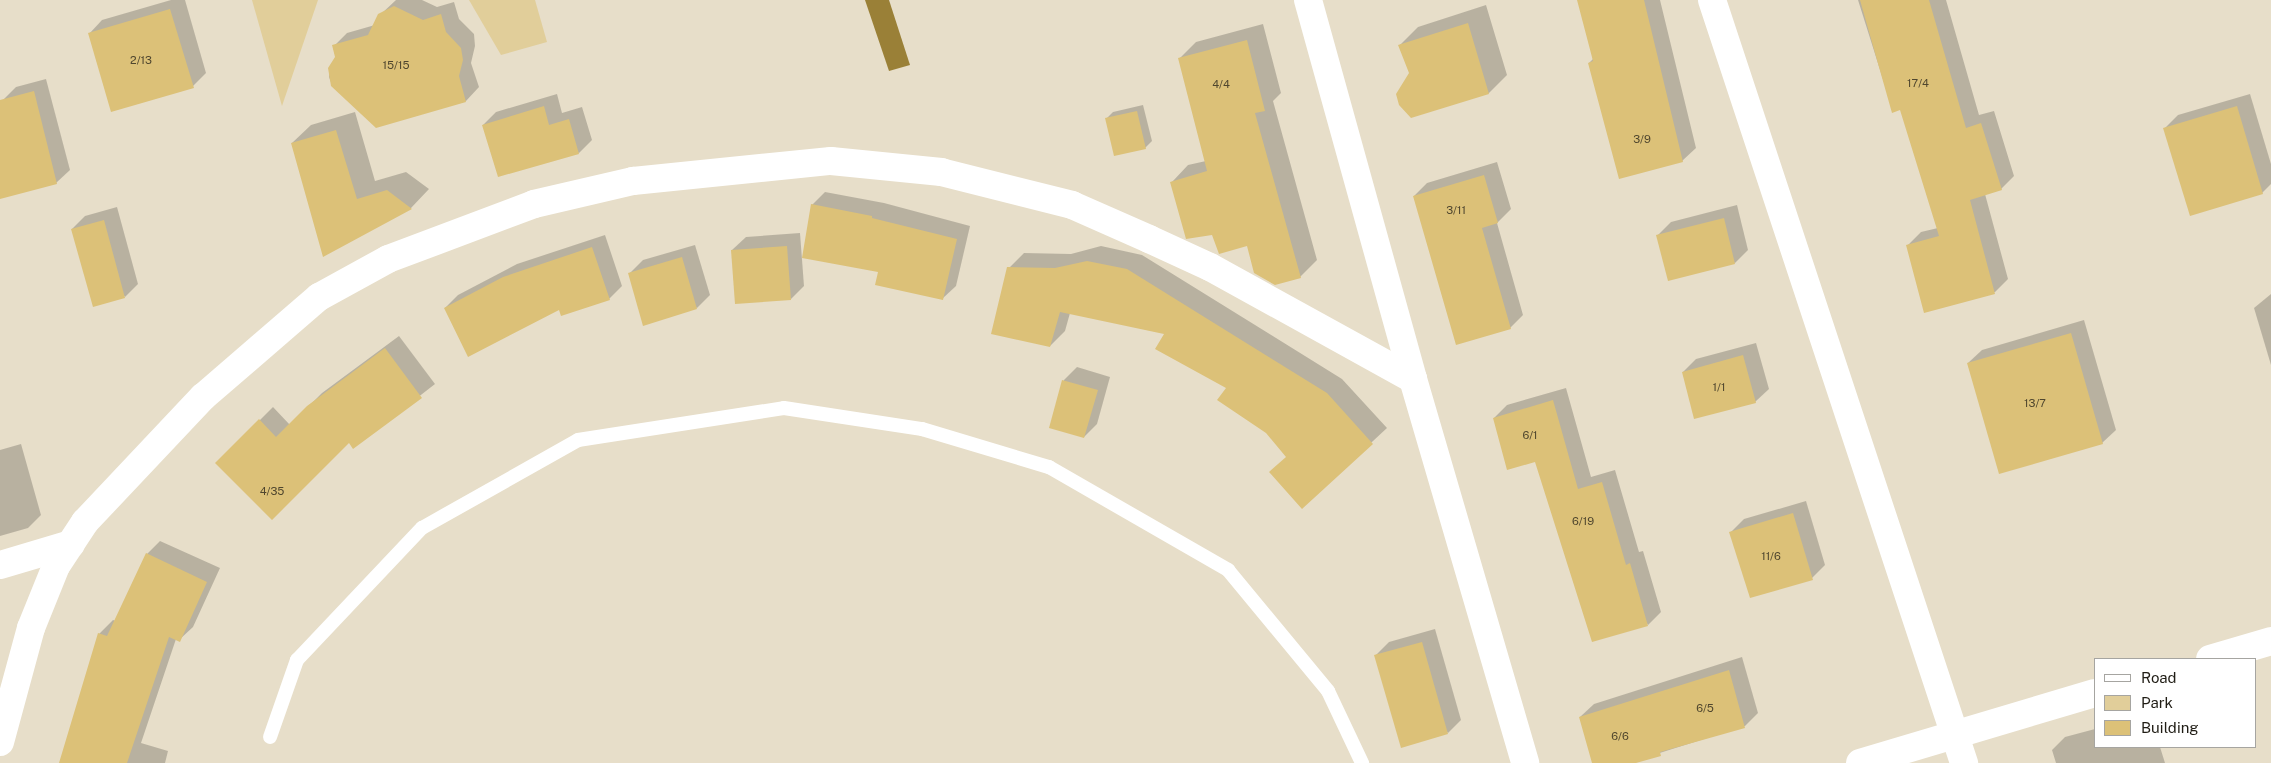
<!DOCTYPE html>
<style>
body{margin:0}
#map{position:relative;width:2271px;height:763px;overflow:hidden;background:#e7dec9;font-family:"Public Sans",sans-serif}
div>[style]{position:absolute}
.green>*{inset:0;background:#e1ce9a}
.water>*{inset:0;background:#9a8037}
.shadow>*{inset:0;background:#0003}
.building>*{inset:0;background:#dcc178}
.lane>*{height:14px;margin:-7px;padding:0 7px;transform-origin:7px;border-radius:7px;background:#fff}
.street>*{height:28px;margin:-14px;padding:0 14px;transform-origin:14px;border-radius:14px;background:#fff}
span{translate:-50% -50%;white-space:nowrap;text-align:center;line-height:1.15;-webkit-text-stroke:4px #fff;paint-order:stroke}
.number-label{font-size:11px;color:#4f462e}
.number-label span{-webkit-text-stroke-width:0}
.legend{position:absolute;left:2094px;top:658px;width:162px;height:90px;box-sizing:border-box;background:#fff;border:1px solid #a6a5a1;margin:0;padding:6px 9px;list-style:none;font-size:15px;color:#201d15}
.legend li{display:flex;align-items:center;gap:10px;height:25px}
.legend b{width:25px;border:1px solid #a6a5a1}
</style>
<div id="map">
<div class="green">
<div style="clip-path:polygon(252px 0,318px 0,282px 106px)"></div>
<div style="clip-path:polygon(469px 0,535px 0,547px 42px,501px 55px)"></div>
</div>
<div class="water">
<div style="clip-path:polygon(865px 0,889px 0,910px 65px,889px 71px)"></div>
</div>
<div class="shadow">
<div style="clip-path:polygon(171px 0,185px 0,206px 73px,193px 86px,89px 34px,102px 20px)"></div>
<div style="clip-path:polygon(396px 0,422px 0,437px 7px,454px 2px,459px 19px,474px 34px,475px 46px,471px 63px,479px 87px,466px 101px,332px 85px,329px 77px,330px 68px,336px 57px,334px 46px,347px 33px,375px 25px,380px 15px)"></div>
<div style="clip-path:polygon(1580px 0,1660px 0,1696px 148px,1682px 161px,1589px 63px,1593px 59px)"></div>
<div style="clip-path:polygon(1858px 0,1946px 0,1979px 115px,1994px 111px,2014px 176px,2001px 189px,1985px 194px,2008px 279px,1995px 292px,1925px 311px,1908px 245px,1921px 232px,1938px 228px,1901px 109px,1893px 111px)"></div>
<div style="clip-path:polygon(1486px 5px,1507px 75px,1489px 93px,1411px 117px,1410px 73px,1399px 46px,1418px 27px)"></div>
<div style="clip-path:polygon(1263px 24px,1281px 93px,1273px 101px,1317px 260px,1300px 277px,1247px 245px,1213px 233px,1172px 182px,1188px 165px,1206px 161px,1179px 59px,1196px 42px)"></div>
<div style="clip-path:polygon(46px 79px,70px 170px,56px 183px,0 197px,0 103px,16px 87px)"></div>
<div style="clip-path:polygon(557px 94px,562px 113px,582px 107px,592px 140px,579px 153px,483px 125px,496px 112px)"></div>
<div style="clip-path:polygon(2250px 94px,2271px 164px,2271px 184px,2262px 193px,2165px 128px,2178px 115px)"></div>
<div style="clip-path:polygon(1143px 105px,1152px 141px,1145px 148px,1107px 118px,1113px 112px)"></div>
<div style="clip-path:polygon(355px 112px,375px 181px,406px 172px,429px 189px,411px 208px,324px 255px,292px 143px,311px 125px)"></div>
<div style="clip-path:polygon(1497px 162px,1511px 209px,1497px 223px,1523px 315px,1510px 328px,1414px 196px,1427px 183px)"></div>
<div style="clip-path:polygon(825px 192px,884px 203px,970px 226px,956px 286px,942px 299px,879px 271px,812px 205px)"></div>
<div style="clip-path:polygon(1737px 205px,1748px 250px,1735px 263px,1658px 235px,1671px 222px)"></div>
<div style="clip-path:polygon(117px 207px,138px 284px,125px 297px,72px 229px,85px 216px)"></div>
<div style="clip-path:polygon(800px 233px,804px 286px,791px 299px,732px 250px,746px 237px)"></div>
<div style="clip-path:polygon(605px 235px,622px 286px,609px 299px,560px 309px,445px 308px,458px 295px,517px 264px)"></div>
<div style="clip-path:polygon(695px 245px,710px 295px,697px 308px,630px 273px,643px 260px)"></div>
<div style="clip-path:polygon(1101px 246px,1142px 255px,1342px 379px,1387px 428px,1302px 507px,1287px 456px,1228px 387px,1165px 333px,1070px 313px,1065px 331px,1050px 346px,1009px 268px,1024px 253px,1071px 254px)"></div>
<div style="clip-path:polygon(2271px 294px,2271px 365px,2254px 308px)"></div>
<div style="clip-path:polygon(2084px 320px,2116px 430px,2102px 443px,1968px 363px,1982px 350px)"></div>
<div style="clip-path:polygon(399px 336px,435px 384px,354px 447px,349px 441px,217px 463px,273px 407px,290px 425px,322px 393px)"></div>
<div style="clip-path:polygon(1756px 343px,1769px 389px,1755px 402px,1683px 372px,1696px 359px)"></div>
<div style="clip-path:polygon(1077px 367px,1110px 377px,1097px 424px,1084px 437px,1050px 427px,1064px 380px)"></div>
<div style="clip-path:polygon(1566px 388px,1591px 477px,1615px 470px,1639px 552px,1643px 551px,1661px 612px,1648px 625px,1536px 461px,1494px 418px,1507px 405px)"></div>
<div style="clip-path:polygon(21px 444px,41px 515px,28px 528px,0 536px,0 450px)"></div>
<div style="clip-path:polygon(1806px 501px,1825px 565px,1812px 578px,1731px 532px,1744px 519px)"></div>
<div style="clip-path:polygon(160px 541px,220px 568px,193px 627px,179px 640px,176px 639px,141px 743px,168px 751px,165px 763px,60px 763px,99px 634px,113px 620px,116px 621px,147px 554px)"></div>
<div style="clip-path:polygon(1435px 629px,1461px 720px,1448px 733px,1376px 655px,1389px 642px)"></div>
<div style="clip-path:polygon(1742px 657px,1758px 713px,1745px 726px,1628px 763px,1594px 763px,1580px 717px,1594px 704px)"></div>
<div style="clip-path:polygon(2095px 729px,2095px 747px,2160px 747px,2165px 763px,2056px 763px,2052px 750px,2065px 737px)"></div>
</div>
<div class="building">
<div style="clip-path:polygon(1577px 0,1644px 0,1683px 162px,1619px 179px,1588px 63px,1593px 61px)"></div>
<div style="clip-path:polygon(1860px 0,1929px 0,1966px 128px,1981px 123px,2002px 190px,1970px 200px,1995px 294px,1924px 313px,1906px 245px,1939px 236px,1900px 110px,1892px 113px)"></div>
<div style="clip-path:polygon(394px 6px,423px 20px,441px 14px,446px 32px,461px 48px,463px 60px,459px 76px,466px 102px,376px 128px,331px 86px,328px 68px,335px 57px,332px 45px,368px 35px,378px 14px)"></div>
<div style="clip-path:polygon(170px 9px,194px 88px,111px 112px,88px 33px)"></div>
<div style="clip-path:polygon(1468px 23px,1489px 94px,1411px 118px,1399px 105px,1396px 94px,1409px 73px,1398px 45px)"></div>
<div style="clip-path:polygon(1247px 40px,1265px 111px,1255px 113px,1301px 278px,1275px 285px,1254px 273px,1247px 246px,1219px 254px,1212px 235px,1186px 239px,1170px 182px,1207px 171px,1178px 58px)"></div>
<div style="clip-path:polygon(34px 91px,57px 184px,0 199px,0 100px)"></div>
<div style="clip-path:polygon(544px 106px,549px 125px,569px 119px,579px 154px,498px 177px,482px 125px)"></div>
<div style="clip-path:polygon(2237px 106px,2263px 194px,2190px 216px,2163px 128px)"></div>
<div style="clip-path:polygon(1137px 111px,1146px 149px,1114px 156px,1105px 118px)"></div>
<div style="clip-path:polygon(336px 130px,357px 199px,387px 190px,412px 209px,323px 257px,291px 143px)"></div>
<div style="clip-path:polygon(1484px 175px,1498px 223px,1482px 228px,1511px 329px,1456px 345px,1413px 196px)"></div>
<div style="clip-path:polygon(811px 204px,872px 216px,872px 218px,957px 239px,943px 300px,875px 285px,878px 272px,802px 258px)"></div>
<div style="clip-path:polygon(1724px 218px,1735px 264px,1668px 281px,1656px 235px)"></div>
<div style="clip-path:polygon(104px 220px,125px 298px,93px 307px,71px 229px)"></div>
<div style="clip-path:polygon(787px 246px,791px 300px,735px 304px,731px 250px)"></div>
<div style="clip-path:polygon(592px 247px,610px 300px,561px 316px,559px 310px,468px 357px,444px 308px,503px 277px)"></div>
<div style="clip-path:polygon(682px 257px,697px 309px,643px 326px,628px 273px)"></div>
<div style="clip-path:polygon(1087px 261px,1127px 269px,1327px 393px,1373px 444px,1302px 509px,1269px 472px,1286px 457px,1266px 433px,1217px 400px,1226px 388px,1155px 349px,1164px 334px,1060px 312px,1050px 347px,991px 334px,1007px 267px,1055px 268px)"></div>
<div style="clip-path:polygon(2071px 333px,2103px 444px,1999px 474px,1967px 363px)"></div>
<div style="clip-path:polygon(385px 348px,422px 398px,353px 449px,349px 443px,272px 520px,215px 463px,259px 419px,276px 437px,307px 406px)"></div>
<div style="clip-path:polygon(1743px 355px,1756px 403px,1694px 419px,1682px 372px)"></div>
<div style="clip-path:polygon(1062px 380px,1098px 390px,1084px 438px,1049px 428px)"></div>
<div style="clip-path:polygon(1553px 400px,1578px 489px,1602px 482px,1626px 565px,1630px 563px,1648px 626px,1592px 642px,1535px 462px,1507px 470px,1493px 418px)"></div>
<div style="clip-path:polygon(1793px 513px,1813px 580px,1750px 598px,1729px 532px)"></div>
<div style="clip-path:polygon(146px 553px,207px 582px,180px 642px,169px 637px,127px 763px,59px 763px,98px 633px,107px 636px)"></div>
<div style="clip-path:polygon(1422px 642px,1448px 734px,1401px 748px,1374px 655px)"></div>
<div style="clip-path:polygon(1729px 670px,1745px 728px,1660px 752px,1661px 756px,1636px 763px,1592px 763px,1579px 717px)"></div>
</div>
<div class="lane">
<div style="left:270px;top:737px;width:82px;rotate:-70.7deg"></div>
<div style="left:297px;top:660px;width:182px;rotate:-46.6deg"></div>
<div style="left:422px;top:528px;width:179px;rotate:-29.4deg"></div>
<div style="left:578px;top:440px;width:208px;rotate:-8.8deg"></div>
<div style="left:784px;top:408px;width:140px;rotate:8.7deg"></div>
<div style="left:922px;top:429px;width:133px;rotate:16.7deg"></div>
<div style="left:1049px;top:467px;width:207px;rotate:29.9deg"></div>
<div style="left:1228px;top:570px;width:157px;rotate:50.4deg"></div>
<div style="left:1328px;top:691px;width:80px;rotate:64.7deg"></div>
</div>
<div class="street">
<div style="left:1308px;top:0;width:393px;rotate:74.5deg"></div>
<div style="left:1413px;top:379px;width:400px;rotate:73.7deg"></div>
<div style="left:1712px;top:0;width:804px;rotate:71.72deg"></div>
<div style="left:0;top:565px;width:74px;rotate:-16.5deg"></div>
<div style="left:2210px;top:659px;width:64px;rotate:-16.4deg"></div>
<div style="left:0;top:742px;width:118px;rotate:-74.8deg"></div>
<div style="left:31px;top:628px;width:67px;rotate:-68deg"></div>
<div style="left:56px;top:566px;width:53px;rotate:-56.6deg"></div>
<div style="left:85px;top:522px;width:172px;rotate:-46.7deg"></div>
<div style="left:203px;top:397px;width:153px;rotate:-40.8deg"></div>
<div style="left:319px;top:297px;width:79px;rotate:-28.8deg"></div>
<div style="left:388px;top:259px;width:156px;rotate:-20.6deg"></div>
<div style="left:534px;top:204px;width:102px;rotate:-13.1deg"></div>
<div style="left:633px;top:181px;width:199px;rotate:-5.8deg"></div>
<div style="left:831px;top:161px;width:111px;rotate:5.7deg"></div>
<div style="left:941px;top:172px;width:135px;rotate:14.1deg"></div>
<div style="left:1072px;top:205px;width:84px;rotate:23.8deg"></div>
<div style="left:1149px;top:239px;width:67px;rotate:24.7deg"></div>
<div style="left:1210px;top:267px;width:232px;rotate:28.9deg"></div>
<div style="left:1860px;top:763px;width:245px;rotate:-16.6deg"></div>
</div>
<div class="number-label">
<span style="left:141px;top:60px">2/13</span>
<span style="left:396px;top:65px">15/15</span>
<span style="left:1918px;top:83px">17/4</span>
<span style="left:1221px;top:84px">4/4</span>
<span style="left:1642px;top:139px">3/9</span>
<span style="left:1456px;top:210px">3/11</span>
<span style="left:1719px;top:387px">1/1</span>
<span style="left:2035px;top:403px">13/7</span>
<span style="left:1530px;top:435px">6/1</span>
<span style="left:272px;top:491px">4/35</span>
<span style="left:1583px;top:521px">6/19</span>
<span style="left:1771px;top:556px">11/6</span>
<span style="left:1705px;top:708px">6/5</span>
<span style="left:1620px;top:736px">6/6</span>
</div>
<ul class="legend">
<li><b style="height:6px;background:#fff"></b>Road</li>
<li><b style="height:14px;background:#e1ce9a"></b>Park</li>
<li><b style="height:14px;background:#dcc178"></b>Building</li>
</ul>
</div>
